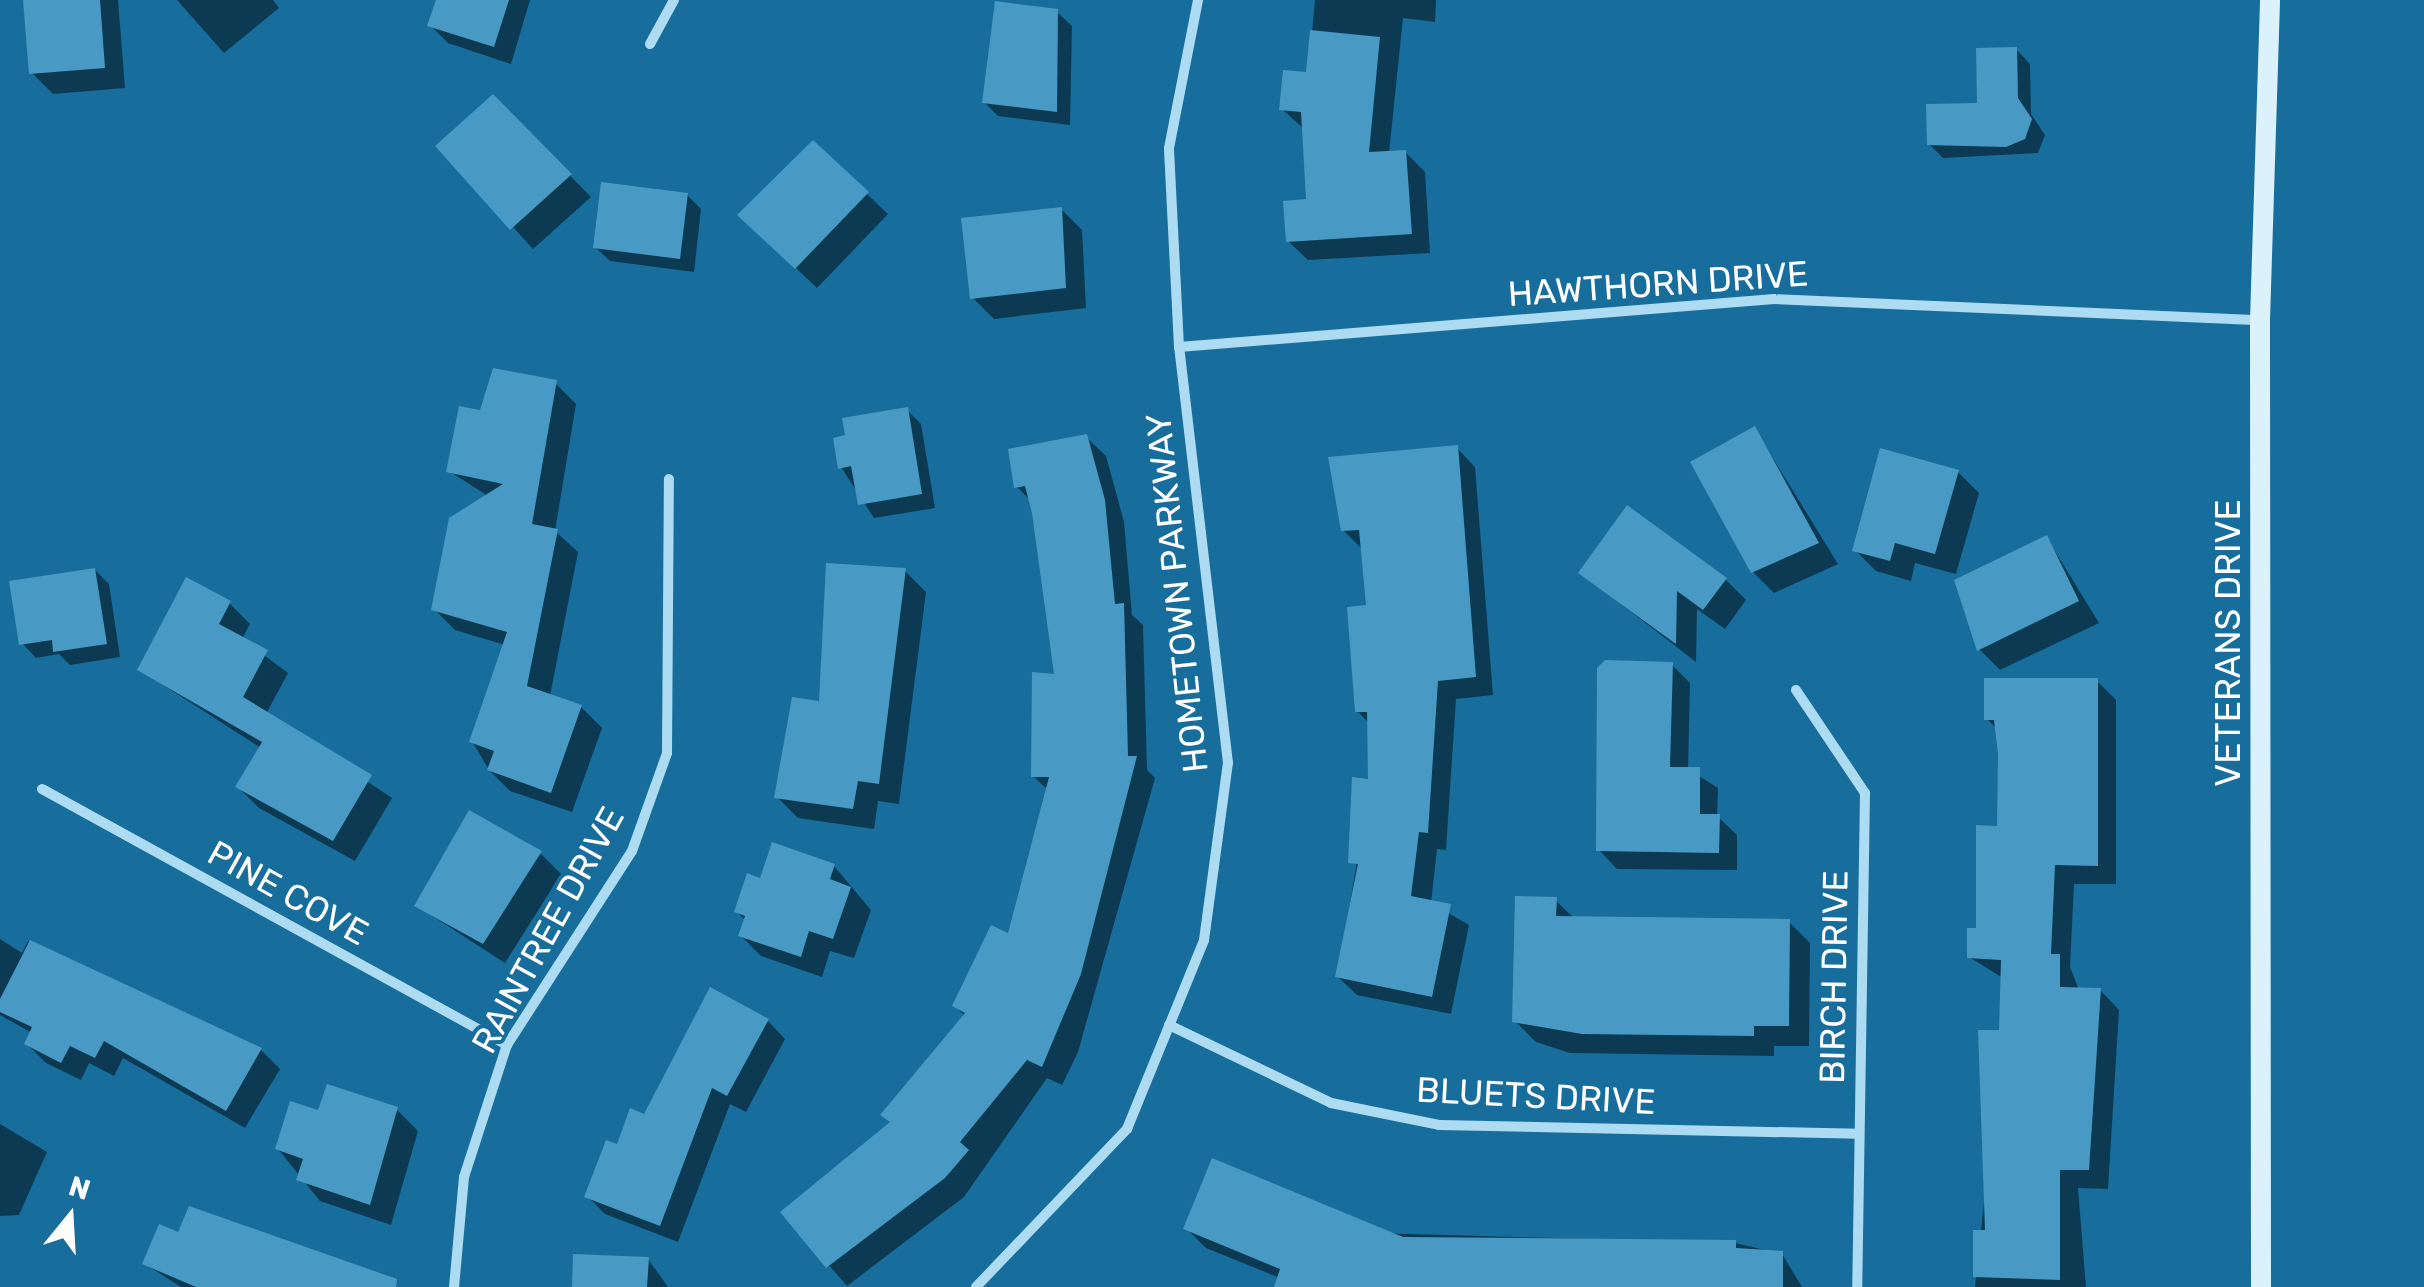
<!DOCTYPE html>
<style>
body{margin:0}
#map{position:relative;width:2424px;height:1287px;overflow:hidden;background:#176d9b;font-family:Rubik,sans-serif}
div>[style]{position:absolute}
.shadow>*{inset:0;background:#0007}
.building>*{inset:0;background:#489ac4}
.minor>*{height:10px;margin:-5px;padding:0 5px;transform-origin:5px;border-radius:5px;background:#acdbf2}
.secondary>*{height:20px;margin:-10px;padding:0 10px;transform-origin:10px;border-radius:10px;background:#dbf1fc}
span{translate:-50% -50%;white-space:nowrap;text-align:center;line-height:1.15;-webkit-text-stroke:8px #176d9b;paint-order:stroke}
.street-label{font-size:35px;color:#fff}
.north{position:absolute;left:20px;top:1167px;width:100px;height:100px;-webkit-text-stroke:8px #176d9b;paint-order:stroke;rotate:18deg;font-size:28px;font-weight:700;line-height:40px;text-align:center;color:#fff}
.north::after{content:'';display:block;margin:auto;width:35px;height:45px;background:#fff;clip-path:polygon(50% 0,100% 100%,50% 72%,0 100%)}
</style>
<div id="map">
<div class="shadow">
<div style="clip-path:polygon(26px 0,118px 0,125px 88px,53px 94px,32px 73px)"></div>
<div style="clip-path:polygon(177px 0,273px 0,279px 8px,224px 53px)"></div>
<div style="clip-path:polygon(438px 0,530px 0,511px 64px,448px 43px,430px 25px)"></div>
<div style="clip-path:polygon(1315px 0,1436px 0,1435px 22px,1403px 18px,1389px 153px,1405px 152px,1425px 172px,1430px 253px,1308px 260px,1288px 241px,1308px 202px,1304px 129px,1282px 109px,1308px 75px)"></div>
<div style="clip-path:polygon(1057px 12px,1072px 26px,1070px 125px,998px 116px,984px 102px)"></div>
<div style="clip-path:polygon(2016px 49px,2030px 64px,2031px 114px,2045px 135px,2038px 153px,1943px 158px,1929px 144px,1980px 105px)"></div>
<div style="clip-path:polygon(493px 97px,591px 197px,533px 249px,439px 146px)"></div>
<div style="clip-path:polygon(867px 194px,888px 214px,817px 288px,761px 235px)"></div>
<div style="clip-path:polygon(687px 195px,701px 209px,694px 272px,610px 261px,595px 247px)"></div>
<div style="clip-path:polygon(1061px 209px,1082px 230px,1086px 308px,994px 319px,973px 298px)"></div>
<div style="clip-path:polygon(555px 383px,576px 404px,555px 531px,578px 552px,550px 696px,581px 707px,602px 728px,572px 812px,510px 791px,489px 770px,472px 741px,505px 645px,455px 630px,434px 609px,488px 496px,449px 471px,482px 413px)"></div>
<div style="clip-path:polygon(907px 410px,921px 424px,935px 508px,874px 518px,841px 467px)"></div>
<div style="clip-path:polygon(1755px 429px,1838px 564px,1774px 593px,1753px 572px)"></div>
<div style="clip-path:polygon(1086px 437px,1106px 456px,1124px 522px,1132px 615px,1143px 625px,1147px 770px,1155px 778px,1078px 1052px,1062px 1085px,1047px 1078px,964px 1197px,847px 1286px,783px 1212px,892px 1123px,966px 1017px,955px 1006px,1009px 937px,1048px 790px,1033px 776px,1057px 676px,1032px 502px,1017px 487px)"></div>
<div style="clip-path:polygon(1457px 448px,1475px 467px,1493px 695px,1456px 699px,1446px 850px,1437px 849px,1431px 903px,1469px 925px,1451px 1014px,1357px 995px,1338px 977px,1370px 782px,1370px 724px,1357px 711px,1369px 607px,1362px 549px,1343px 530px)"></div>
<div style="clip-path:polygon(1958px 472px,1979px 493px,1956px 574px,1915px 563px,1911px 581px,1876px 571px,1855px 550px)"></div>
<div style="clip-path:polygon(2047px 538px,2099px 623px,2000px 670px,1979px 649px)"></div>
<div style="clip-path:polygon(95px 570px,109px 584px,120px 657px,70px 665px,59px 654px,36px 658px,22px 643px)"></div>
<div style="clip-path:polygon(905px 571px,926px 592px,899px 804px,878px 801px,874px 829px,798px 818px,777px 797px)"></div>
<div style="clip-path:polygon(1581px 573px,1726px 580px,1746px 600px,1725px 629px,1697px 609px,1696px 662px)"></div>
<div style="clip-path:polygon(229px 603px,250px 624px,242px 639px,288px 673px,266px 714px,392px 798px,355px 861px,259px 808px,238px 787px,261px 748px,140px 670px)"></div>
<div style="clip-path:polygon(1672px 665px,1690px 683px,1688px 769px,1718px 788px,1717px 816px,1737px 835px,1737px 870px,1617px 869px,1599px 850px)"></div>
<div style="clip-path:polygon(2097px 681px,2116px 700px,2116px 884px,2074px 884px,2070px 967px,2079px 990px,2100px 990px,2119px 1010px,2108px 1189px,2078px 1188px,2086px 1287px,1975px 1287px,2002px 1033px,2003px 978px,1969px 957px,1999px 828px,1998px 730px,1987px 719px)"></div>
<div style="clip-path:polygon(540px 853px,561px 874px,505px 963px,417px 906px)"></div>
<div style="clip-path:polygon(834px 866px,871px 910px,854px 958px,830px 951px,822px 977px,761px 956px,740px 935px,746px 921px,736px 911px,761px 881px)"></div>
<div style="clip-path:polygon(1555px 900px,1575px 919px,1789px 922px,1810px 943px,1809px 1046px,1774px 1046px,1774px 1056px,1570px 1053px,1536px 1042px,1515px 1021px)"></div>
<div style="clip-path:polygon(0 939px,22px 953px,28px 941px,261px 1050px,280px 1069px,245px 1128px,123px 1058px,114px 1076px,89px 1063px,81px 1080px,46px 1063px,27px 1044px,32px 1033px,0 1015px)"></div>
<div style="clip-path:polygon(768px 1021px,785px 1039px,746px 1112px,730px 1104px,678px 1242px,605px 1214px,587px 1196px,618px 1147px)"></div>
<div style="clip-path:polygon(397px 1110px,418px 1131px,391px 1225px,320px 1201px,278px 1149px,320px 1113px)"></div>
<div style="clip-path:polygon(0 1124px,47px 1152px,19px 1215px,0 1216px)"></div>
<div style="clip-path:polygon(1186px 1228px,1735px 1243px,1782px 1254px,1802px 1287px,1277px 1287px,1280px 1278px,1206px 1248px)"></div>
<div style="clip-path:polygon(648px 1259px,668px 1287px,573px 1287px)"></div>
<div style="clip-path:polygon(145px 1264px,382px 1287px,181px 1287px)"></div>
</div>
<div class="building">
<div style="clip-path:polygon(23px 0,100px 0,105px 68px,29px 74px)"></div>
<div style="clip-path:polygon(436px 0,509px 0,494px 47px,427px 26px)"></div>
<div style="clip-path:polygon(995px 1px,1058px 9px,1057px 112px,982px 103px)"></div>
<div style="clip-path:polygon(1310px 30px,1380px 37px,1369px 152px,1406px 150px,1412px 234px,1286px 242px,1283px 201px,1306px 199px,1301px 112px,1279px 110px,1283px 70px,1306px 72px)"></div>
<div style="clip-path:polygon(2017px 47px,2018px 98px,2032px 119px,2025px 139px,2006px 147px,1927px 145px,1926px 104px,1977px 103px,1976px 48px)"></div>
<div style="clip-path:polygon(493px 94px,572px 174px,510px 230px,435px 146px)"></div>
<div style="clip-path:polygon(813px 140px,869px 192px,795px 269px,737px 215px)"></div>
<div style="clip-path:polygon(601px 182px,688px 193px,680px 259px,593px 248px)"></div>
<div style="clip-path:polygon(1062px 207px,1066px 288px,970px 299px,961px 218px)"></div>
<div style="clip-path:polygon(493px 368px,557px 380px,532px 524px,558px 529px,527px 686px,582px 705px,551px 793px,487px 770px,494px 751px,469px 742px,507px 632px,431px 610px,449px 518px,503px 484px,446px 472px,459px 406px,480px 410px)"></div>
<div style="clip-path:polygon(908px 407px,922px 494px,858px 505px,851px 466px,838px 469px,833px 438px,845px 435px,842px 418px)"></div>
<div style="clip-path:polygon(1755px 426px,1819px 543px,1751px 573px,1690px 462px)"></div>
<div style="clip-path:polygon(1087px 434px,1105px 500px,1115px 604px,1124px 603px,1128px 756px,1137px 756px,1081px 974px,1042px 1067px,1027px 1060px,960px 1142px,969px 1150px,945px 1178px,826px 1268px,780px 1212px,890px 1122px,880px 1115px,965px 1013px,952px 1006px,991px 925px,1008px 933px,1049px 777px,1031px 777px,1032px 672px,1054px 674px,1032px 513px,1025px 486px,1014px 488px,1008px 449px)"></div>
<div style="clip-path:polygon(1458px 445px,1476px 677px,1438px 681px,1428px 833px,1419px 832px,1411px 896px,1451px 904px,1432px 997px,1335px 977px,1358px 864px,1348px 863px,1352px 777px,1368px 779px,1367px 712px,1355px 712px,1347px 607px,1366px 605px,1359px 530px,1341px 531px,1328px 457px)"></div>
<div style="clip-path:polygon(1880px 448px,1959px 470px,1935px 554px,1895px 543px,1890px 561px,1852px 551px)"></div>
<div style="clip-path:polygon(1627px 505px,1727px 578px,1703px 610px,1677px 591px,1676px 644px,1578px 573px)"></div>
<div style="clip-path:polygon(2047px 535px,2079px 601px,1977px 651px,1954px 580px)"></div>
<div style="clip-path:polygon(826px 563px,906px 568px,879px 784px,858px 781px,853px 809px,774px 798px,792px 697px,819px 701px)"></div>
<div style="clip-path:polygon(95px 568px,107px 644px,53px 652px,52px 640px,19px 645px,9px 581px)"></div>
<div style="clip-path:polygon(186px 577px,231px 601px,219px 624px,268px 650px,243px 697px,372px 775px,333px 841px,235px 787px,262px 742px,137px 670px)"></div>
<div style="clip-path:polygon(1605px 660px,1673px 662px,1670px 767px,1700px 767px,1700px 814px,1720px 814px,1719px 853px,1596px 851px,1597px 668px)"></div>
<div style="clip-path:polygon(1984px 678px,2098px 678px,2098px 866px,2055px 865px,2051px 954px,2060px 954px,2060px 987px,2101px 988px,2089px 1170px,2060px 1170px,2060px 1280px,1973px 1277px,1973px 1230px,1985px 1230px,1978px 1030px,1999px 1030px,2001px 960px,1967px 958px,1967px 928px,1976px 928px,1976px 825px,1997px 826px,1998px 754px,1994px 720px,1984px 720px)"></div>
<div style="clip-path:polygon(469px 810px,542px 851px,483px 944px,414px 906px)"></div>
<div style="clip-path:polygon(772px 842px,835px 864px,830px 879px,851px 887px,833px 939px,809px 931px,801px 957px,738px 936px,745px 916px,734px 912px,747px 873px,760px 878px)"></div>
<div style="clip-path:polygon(1515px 896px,1557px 897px,1556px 916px,1790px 919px,1789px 1026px,1754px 1026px,1754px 1036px,1582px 1034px,1512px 1022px)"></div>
<div style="clip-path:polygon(30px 940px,262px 1048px,226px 1111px,104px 1041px,95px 1058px,70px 1046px,61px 1063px,24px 1044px,32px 1027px,0 1012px,0 999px)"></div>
<div style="clip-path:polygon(710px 987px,769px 1019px,727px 1096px,712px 1088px,660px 1226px,584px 1197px,606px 1140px,617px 1144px,630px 1108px,644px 1114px)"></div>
<div style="clip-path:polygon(327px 1084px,398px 1107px,370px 1205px,296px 1180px,303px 1159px,275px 1149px,290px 1101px,318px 1110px)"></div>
<div style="clip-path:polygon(1212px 1158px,1403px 1237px,1736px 1240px,1736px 1248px,1783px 1251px,1783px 1287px,1274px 1287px,1280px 1269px,1183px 1229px)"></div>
<div style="clip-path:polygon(189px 1206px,397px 1279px,396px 1287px,196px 1287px,142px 1264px,159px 1224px,178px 1232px)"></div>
<div style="clip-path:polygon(573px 1254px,649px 1257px,647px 1287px,572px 1287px)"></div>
</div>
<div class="minor">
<div style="left:650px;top:44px;width:50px;rotate:-61.4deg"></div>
<div style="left:1179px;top:347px;width:597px;rotate:-4.61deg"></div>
<div style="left:1774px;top:299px;width:486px;rotate:2.5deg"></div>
<div style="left:1796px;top:690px;width:124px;rotate:56.2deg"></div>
<div style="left:1865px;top:793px;width:494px;rotate:90.9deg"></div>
<div style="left:42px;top:789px;width:531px;rotate:28.83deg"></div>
<div style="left:1169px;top:1025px;width:180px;rotate:25.7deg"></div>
<div style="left:1331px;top:1103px;width:110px;rotate:11.5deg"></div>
<div style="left:1439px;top:1125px;width:420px;rotate:1.2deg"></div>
<div style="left:454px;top:1287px;width:110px;rotate:-84.8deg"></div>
<div style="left:464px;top:1177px;width:139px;rotate:-72deg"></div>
<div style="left:507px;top:1045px;width:231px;rotate:-57.2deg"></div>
<div style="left:632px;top:851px;width:104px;rotate:-70.3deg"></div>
<div style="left:667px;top:753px;width:274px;rotate:-89.6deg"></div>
<div style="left:976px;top:1287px;width:219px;rotate:-46.3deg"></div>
<div style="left:1127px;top:1129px;width:204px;rotate:-67.8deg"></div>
<div style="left:1204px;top:940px;width:179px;rotate:-82.3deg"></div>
<div style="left:1228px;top:763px;width:419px;rotate:-96.7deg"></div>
<div style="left:1179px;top:347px;width:199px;rotate:-92.9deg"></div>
<div style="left:1169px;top:148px;width:151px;rotate:-78.9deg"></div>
</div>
<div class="secondary">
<div style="left:2261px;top:1287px;width:967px;rotate:-90.06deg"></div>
<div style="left:2260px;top:320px;width:320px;rotate:-88.2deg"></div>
</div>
<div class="street-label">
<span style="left:1658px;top:284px;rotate:-4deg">HAWTHORN DRIVE</span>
<span style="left:1177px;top:593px;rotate:-96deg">HOMETOWN PARKWAY</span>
<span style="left:2228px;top:643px;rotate:-90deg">VETERANS DRIVE</span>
<span style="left:288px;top:893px;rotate:29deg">PINE COVE</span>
<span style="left:548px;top:930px;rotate:-61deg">RAINTREE DRIVE</span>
<span style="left:1834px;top:977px;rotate:-89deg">BIRCH DRIVE</span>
<span style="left:1536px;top:1096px;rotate:3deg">BLUETS DRIVE</span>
</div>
<div class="north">N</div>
</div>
